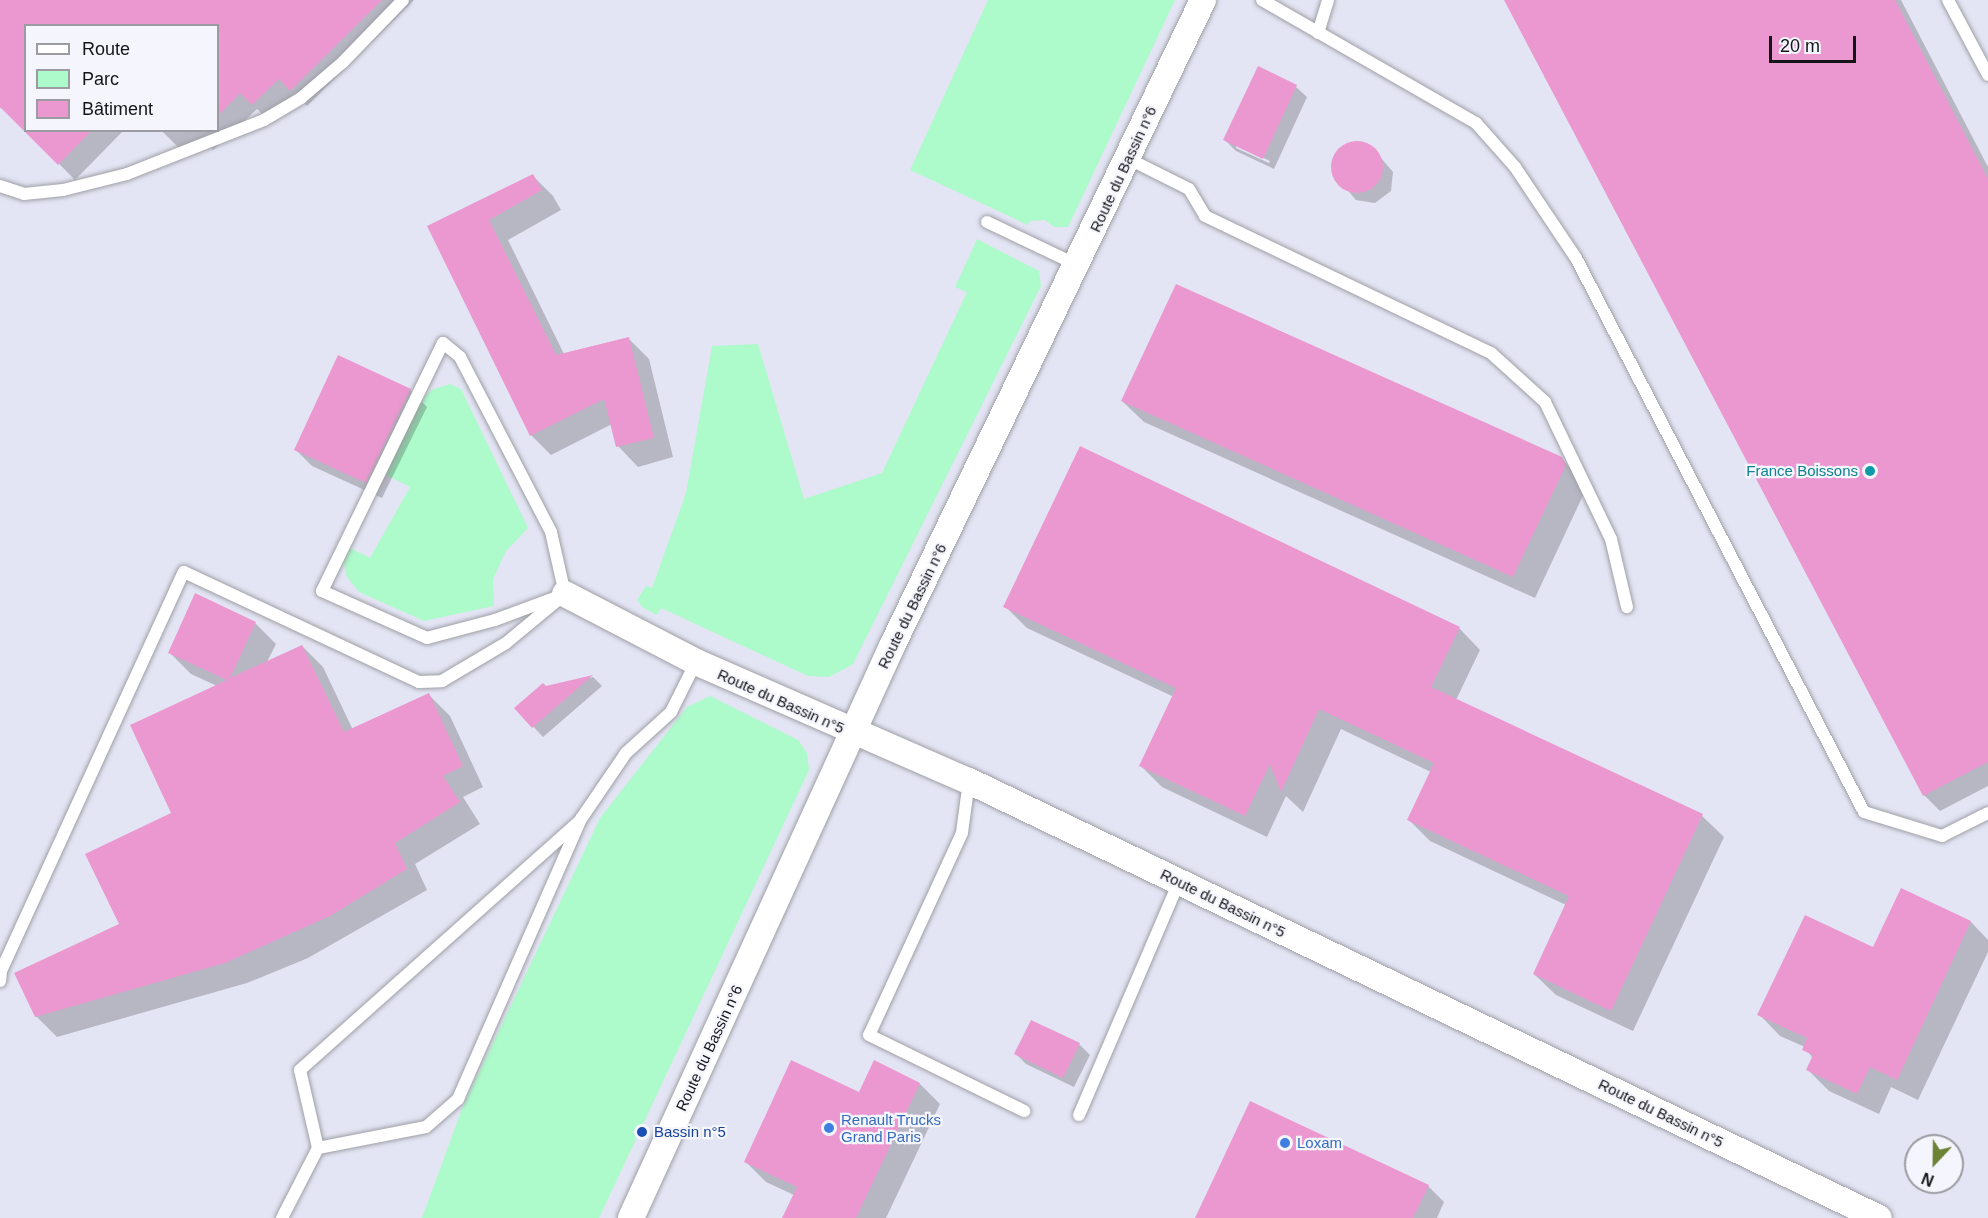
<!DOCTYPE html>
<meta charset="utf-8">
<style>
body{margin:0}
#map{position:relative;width:1988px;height:1218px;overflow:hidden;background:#f5f5fd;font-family:Arial,sans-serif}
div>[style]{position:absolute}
.built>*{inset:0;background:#e4e5f4}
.green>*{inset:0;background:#adfacb}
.shadow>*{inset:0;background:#0003}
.building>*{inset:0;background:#eb98d0}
.round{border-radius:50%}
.roads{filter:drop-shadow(0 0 2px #9e9fa6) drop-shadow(0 0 2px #9e9fa6)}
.lane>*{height:12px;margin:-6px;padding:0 6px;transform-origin:6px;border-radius:6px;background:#fff}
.street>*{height:26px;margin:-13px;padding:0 13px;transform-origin:13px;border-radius:13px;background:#fff}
.dots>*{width:16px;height:16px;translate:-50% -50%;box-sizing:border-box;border:3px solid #f5f5fd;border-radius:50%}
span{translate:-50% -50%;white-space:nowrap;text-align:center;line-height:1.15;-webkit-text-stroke:4.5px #f5f5fd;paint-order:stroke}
.street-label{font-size:15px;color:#151518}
.culture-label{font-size:15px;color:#0d838f}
.right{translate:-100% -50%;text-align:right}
.shop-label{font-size:15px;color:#366cbe}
.left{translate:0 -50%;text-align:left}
.transit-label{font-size:15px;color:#164399}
.legend{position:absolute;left:24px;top:24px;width:195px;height:108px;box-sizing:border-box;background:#f5f5fd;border:2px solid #9b9ba1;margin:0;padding:8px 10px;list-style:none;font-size:18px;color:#151518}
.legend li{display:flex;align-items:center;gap:12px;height:30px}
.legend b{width:30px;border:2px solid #9b9ba1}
.north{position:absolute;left:1904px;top:1134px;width:60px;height:60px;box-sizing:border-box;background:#f5f5fd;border:2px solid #9b9ba1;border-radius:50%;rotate:202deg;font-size:16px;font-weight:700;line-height:24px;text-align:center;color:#151518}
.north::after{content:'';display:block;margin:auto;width:21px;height:27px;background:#6c8336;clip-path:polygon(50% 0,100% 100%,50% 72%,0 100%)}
.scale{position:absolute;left:1769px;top:36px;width:87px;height:27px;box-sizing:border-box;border:3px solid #151518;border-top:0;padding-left:8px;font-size:18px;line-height:21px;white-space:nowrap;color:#151518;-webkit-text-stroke:4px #f5f5fd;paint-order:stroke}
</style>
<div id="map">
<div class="built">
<div style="clip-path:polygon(evenodd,0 0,1988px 0,1988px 1218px,0 1218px,0 0,26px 26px,218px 26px,218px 130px,26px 130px,26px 26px,0 0,1916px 1146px,1952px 1146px,1952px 1182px,1916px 1182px,1916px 1146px)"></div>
</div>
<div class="green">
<div style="clip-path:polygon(988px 0,1175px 0,1068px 227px,1054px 227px,1045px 220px,1030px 221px,1028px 225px,910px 170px)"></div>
<div style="clip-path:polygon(977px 239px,1039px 271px,1041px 286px,853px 664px,829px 677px,808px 676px,661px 608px,657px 615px,642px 607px,637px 600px,646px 586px,652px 588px,686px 493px,712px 346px,758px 344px,804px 499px,882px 473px,967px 292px,955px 287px)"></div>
<div style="clip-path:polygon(450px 384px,461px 389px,528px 528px,506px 551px,493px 579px,494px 606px,424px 621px,359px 592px,347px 577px,343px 560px,348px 547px,370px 558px,410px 487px,384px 474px,419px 403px,431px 390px)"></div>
<div style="clip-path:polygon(710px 696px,798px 740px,807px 753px,809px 770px,599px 1218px,422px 1218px,463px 1106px,600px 818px,687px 707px)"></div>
</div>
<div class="shadow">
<div style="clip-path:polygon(2px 0,414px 0,307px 106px,296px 94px,269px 120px,257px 109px,213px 150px,203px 140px,187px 156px,161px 130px,218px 130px,218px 26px,26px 26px,0 109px)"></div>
<div style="clip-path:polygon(1506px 0,1901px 0,1988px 167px,1988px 786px,1940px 811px,1924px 795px)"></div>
<div style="clip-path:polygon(evenodd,1259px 68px,1296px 87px,1307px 97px,1274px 169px,1236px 151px,1225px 140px,1259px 68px,1236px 145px,1270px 161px,1269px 163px,1236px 148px,1236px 145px)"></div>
<div style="clip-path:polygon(26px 130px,124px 130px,75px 180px)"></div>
<div style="clip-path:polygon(1351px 143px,1370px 145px,1393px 172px,1391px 191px,1375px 203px,1356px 200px,1333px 173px,1335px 154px)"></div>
<div style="clip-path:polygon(533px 176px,553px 196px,561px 210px,508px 240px,564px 354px,629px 339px,649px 359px,673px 457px,638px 467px,618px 446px,612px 424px,551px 455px,531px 435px,429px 227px)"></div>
<div style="clip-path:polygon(338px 357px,410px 390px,427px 407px,382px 498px,312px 466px,296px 450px)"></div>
<div style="clip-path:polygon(1122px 401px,1562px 459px,1587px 487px,1535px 598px,1144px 422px)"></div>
<div style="clip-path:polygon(1005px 606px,1459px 628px,1480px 650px,1456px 700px,1702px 816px,1724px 837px,1633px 1031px,1556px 995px,1534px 974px,1566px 905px,1430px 841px,1409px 820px,1431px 772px,1341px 729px,1303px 812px,1286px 796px,1267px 837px,1162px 787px,1141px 766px,1174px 697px,1027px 628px)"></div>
<div style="clip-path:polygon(255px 623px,276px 644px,267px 662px,302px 646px,323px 667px,353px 730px,429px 695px,450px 716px,483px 787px,463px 797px,480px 824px,415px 864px,427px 890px,308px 958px,247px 983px,57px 1037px,36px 1016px,121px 924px,173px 814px,217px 686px,191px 674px,170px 653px)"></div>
<div style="clip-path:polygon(593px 677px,602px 686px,543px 737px,516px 708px,546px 688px)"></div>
<div style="clip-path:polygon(1901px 890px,1971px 922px,1988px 940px,1988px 952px,1918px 1100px,1891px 1087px,1879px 1114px,1829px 1091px,1808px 1070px,1813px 1059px,1805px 1047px,1780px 1036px,1759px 1014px,1874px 949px)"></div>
<div style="clip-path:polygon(1032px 1022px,1080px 1045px,1090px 1055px,1074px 1087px,1026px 1064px,1016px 1054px)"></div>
<div style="clip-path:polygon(920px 1084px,940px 1104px,886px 1218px,784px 1218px,794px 1195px,766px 1182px,745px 1161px,859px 1094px)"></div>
<div style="clip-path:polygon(1428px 1186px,1444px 1202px,1437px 1218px,1196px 1218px)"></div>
</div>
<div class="building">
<div style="clip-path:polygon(0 0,382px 0,290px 91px,279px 79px,252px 105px,240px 93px,218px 116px,218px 26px,26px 26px,26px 130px,92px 130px,58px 165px,0 107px)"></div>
<div style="clip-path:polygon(1504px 0,1895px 0,1988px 179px,1988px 762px,1923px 796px)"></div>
<div style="clip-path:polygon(1258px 66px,1297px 85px,1263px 159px,1223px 140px)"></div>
<div class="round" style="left:1331px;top:141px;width:52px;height:52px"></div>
<div style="clip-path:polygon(533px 174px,542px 190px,489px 220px,556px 355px,629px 337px,654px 438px,616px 447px,604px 399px,530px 436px,427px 226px)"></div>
<div style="clip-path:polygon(1176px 284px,1562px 457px,1566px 465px,1513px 577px,1121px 401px)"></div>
<div style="clip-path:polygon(338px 355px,411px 389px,366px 483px,294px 450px)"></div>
<div style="clip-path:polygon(1080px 446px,1460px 627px,1431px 687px,1703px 814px,1611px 1011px,1533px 974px,1569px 896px,1407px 820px,1434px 763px,1319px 709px,1281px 792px,1270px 764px,1245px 816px,1139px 766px,1176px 688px,1003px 607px)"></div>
<div style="clip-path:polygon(195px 593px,256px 622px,230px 678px,302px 645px,344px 732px,429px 693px,463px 766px,443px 776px,460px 802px,395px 843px,407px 869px,330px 916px,225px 963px,35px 1017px,14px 973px,119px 924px,85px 854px,171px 813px,130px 725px,227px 680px,168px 653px)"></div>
<div style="clip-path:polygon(593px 675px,532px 728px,514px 708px,543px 683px,546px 686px)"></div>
<div style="clip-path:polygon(1901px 888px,1971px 921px,1897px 1080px,1870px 1067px,1857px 1094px,1806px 1070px,1813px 1055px,1802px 1050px,1807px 1038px,1757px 1015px,1805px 915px,1873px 947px)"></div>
<div style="clip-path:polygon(1031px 1020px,1080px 1043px,1063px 1078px,1014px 1054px)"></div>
<div style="clip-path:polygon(791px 1060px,859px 1092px,874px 1060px,920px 1083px,856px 1218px,782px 1218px,797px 1187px,744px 1162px)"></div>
<div style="clip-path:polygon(1250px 1101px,1429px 1185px,1413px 1218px,1195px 1218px)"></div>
</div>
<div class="roads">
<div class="lane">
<div style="left:1262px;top:0;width:247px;rotate:29.9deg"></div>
<div style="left:1476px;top:123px;width:59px;rotate:48.4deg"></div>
<div style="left:1515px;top:167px;width:110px;rotate:56.2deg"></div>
<div style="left:1576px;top:258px;width:624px;rotate:62.53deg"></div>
<div style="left:1864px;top:812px;width:82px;rotate:17.1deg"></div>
<div style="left:1942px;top:836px;width:51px;rotate:-26.6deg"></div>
<div style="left:1948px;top:0;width:85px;rotate:61.9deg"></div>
<div style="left:1318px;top:33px;width:34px;rotate:-73deg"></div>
<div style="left:1127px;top:158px;width:69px;rotate:26.6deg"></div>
<div style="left:1189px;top:189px;width:31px;rotate:59deg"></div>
<div style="left:1205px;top:216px;width:317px;rotate:25.6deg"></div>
<div style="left:1491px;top:353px;width:73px;rotate:42.2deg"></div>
<div style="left:1545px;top:402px;width:152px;rotate:64.3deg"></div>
<div style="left:1611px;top:539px;width:70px;rotate:76.8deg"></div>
<div style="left:0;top:186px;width:25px;rotate:18deg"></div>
<div style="left:24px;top:194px;width:39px;rotate:-6deg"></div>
<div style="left:63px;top:190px;width:66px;rotate:-14deg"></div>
<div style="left:127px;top:174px;width:147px;rotate:-21.5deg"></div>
<div style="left:264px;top:120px;width:43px;rotate:-30.7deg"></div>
<div style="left:301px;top:98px;width:55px;rotate:-40.6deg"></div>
<div style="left:343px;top:62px;width:86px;rotate:-45.9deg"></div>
<div style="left:987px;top:222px;width:100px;rotate:25.5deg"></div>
<div style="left:443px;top:343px;width:22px;rotate:39deg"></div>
<div style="left:460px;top:357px;width:197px;rotate:62.5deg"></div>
<div style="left:551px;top:532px;width:64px;rotate:77.3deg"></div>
<div style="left:565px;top:594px;width:75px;rotate:159.6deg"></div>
<div style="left:495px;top:620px;width:70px;rotate:165.2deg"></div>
<div style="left:427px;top:638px;width:115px;rotate:-155.9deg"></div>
<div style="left:322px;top:591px;width:276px;rotate:-64deg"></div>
<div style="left:969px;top:781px;width:52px;rotate:97.7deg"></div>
<div style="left:962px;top:833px;width:222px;rotate:114.7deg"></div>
<div style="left:869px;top:1035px;width:173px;rotate:26.1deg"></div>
<div style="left:0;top:981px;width:10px;rotate:-84deg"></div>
<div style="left:1px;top:971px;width:439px;rotate:-65.4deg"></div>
<div style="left:184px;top:572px;width:259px;rotate:25.1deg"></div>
<div style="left:419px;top:682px;width:23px;rotate:-2deg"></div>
<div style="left:442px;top:681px;width:74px;rotate:-30.7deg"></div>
<div style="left:506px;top:643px;width:77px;rotate:-39.7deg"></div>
<div style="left:1079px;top:1115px;width:254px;rotate:-66.8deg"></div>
<div style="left:318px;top:1148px;width:80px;rotate:-103deg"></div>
<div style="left:300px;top:1070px;width:373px;rotate:-41.7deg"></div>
<div style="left:282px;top:1218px;width:79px;rotate:-62.8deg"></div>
<div style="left:318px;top:1148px;width:110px;rotate:-11deg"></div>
<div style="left:426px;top:1127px;width:43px;rotate:-41.2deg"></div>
<div style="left:458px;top:1099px;width:306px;rotate:-66.3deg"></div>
<div style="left:581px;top:819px;width:80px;rotate:-55.7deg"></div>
<div style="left:626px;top:753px;width:61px;rotate:-42.3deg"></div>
<div style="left:671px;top:712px;width:56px;rotate:-63.4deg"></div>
</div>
<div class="street">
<div style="left:565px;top:594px;width:148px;rotate:27.4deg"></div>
<div style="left:696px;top:662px;width:298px;rotate:23.6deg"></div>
<div style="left:969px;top:781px;width:1009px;rotate:25.65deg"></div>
<div style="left:631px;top:1218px;width:629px;rotate:-65.47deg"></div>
<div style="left:892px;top:646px;width:717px;rotate:-64.29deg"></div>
</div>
</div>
<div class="dots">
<div style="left:1870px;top:471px;background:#0f9aa8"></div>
<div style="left:829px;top:1128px;background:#3f7fe0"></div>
<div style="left:642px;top:1132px;background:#1a4fb4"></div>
<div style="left:1285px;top:1143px;background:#3f7fe0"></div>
</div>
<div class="street-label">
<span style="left:1123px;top:169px;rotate:-65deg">Route du Bassin n°6</span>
<span style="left:912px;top:606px;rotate:-64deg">Route du Bassin n°6</span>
<span style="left:781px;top:701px;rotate:24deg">Route du Bassin n°5</span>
<span style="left:1223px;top:903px;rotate:26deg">Route du Bassin n°5</span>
<span style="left:709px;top:1048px;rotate:-65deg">Route du Bassin n°6</span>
<span style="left:1661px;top:1113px;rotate:26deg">Route du Bassin n°5</span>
</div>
<div class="culture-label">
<span class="right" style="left:1858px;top:471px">France Boissons</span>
</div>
<div class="shop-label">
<span class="left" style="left:841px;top:1128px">Renault Trucks<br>Grand Paris</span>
<span class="left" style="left:1297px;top:1143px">Loxam</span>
</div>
<div class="transit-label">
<span class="left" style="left:654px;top:1132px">Bassin n°5</span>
</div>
<ul class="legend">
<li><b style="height:8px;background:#fff"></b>Route</li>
<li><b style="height:16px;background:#adfacb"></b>Parc</li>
<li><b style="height:16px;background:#eb98d0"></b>Bâtiment</li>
</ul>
<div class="north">N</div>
<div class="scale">20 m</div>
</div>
